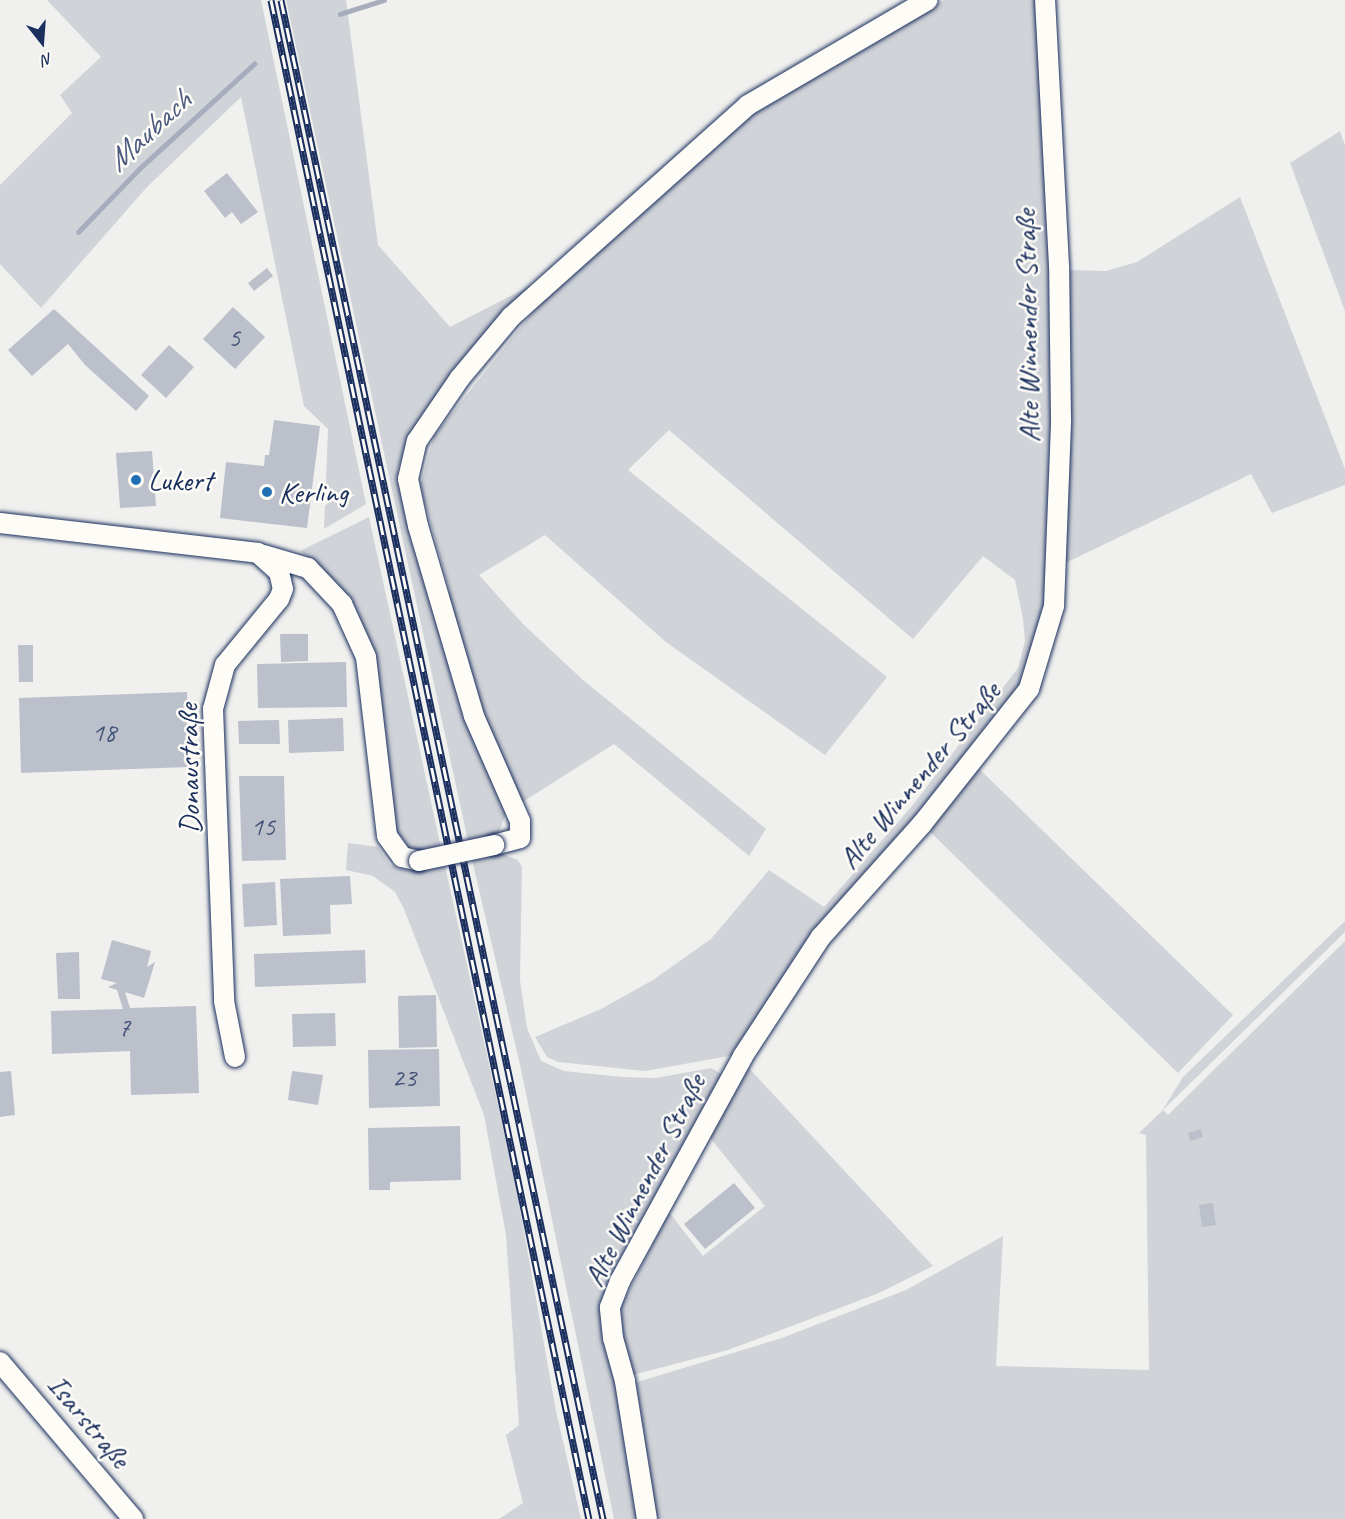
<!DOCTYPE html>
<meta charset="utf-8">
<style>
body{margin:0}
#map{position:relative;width:1345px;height:1519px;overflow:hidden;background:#f0f0ee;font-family:Caveat,sans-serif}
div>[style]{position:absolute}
.green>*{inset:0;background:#d0d3d8}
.stream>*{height:4.5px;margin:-2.25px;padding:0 2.25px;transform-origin:2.25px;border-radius:2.25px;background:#a7adbd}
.building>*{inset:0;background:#bbc0ca}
.roads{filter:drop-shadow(0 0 2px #1b2f5e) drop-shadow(0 0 2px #1b2f5e)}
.minor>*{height:20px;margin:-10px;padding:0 10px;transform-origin:10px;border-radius:10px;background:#fdfcf7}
.rail>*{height:7px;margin-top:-3.5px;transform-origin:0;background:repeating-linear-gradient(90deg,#fdfcf7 0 14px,#1b2f5e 0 28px);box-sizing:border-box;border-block:2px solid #1b2f5e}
.bridges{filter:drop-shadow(0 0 2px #1b2f5e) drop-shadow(0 0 2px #1b2f5e)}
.minor-bridge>*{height:20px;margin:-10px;padding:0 10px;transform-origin:10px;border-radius:10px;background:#fdfcf7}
.dots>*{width:16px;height:16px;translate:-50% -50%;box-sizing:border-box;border:3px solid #fdfcf7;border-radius:50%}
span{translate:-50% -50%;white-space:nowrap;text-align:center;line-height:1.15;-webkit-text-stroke:5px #fdfcf7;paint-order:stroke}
.number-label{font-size:27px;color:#435379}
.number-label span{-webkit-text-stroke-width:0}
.street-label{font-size:30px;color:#1b2f5e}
.poi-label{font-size:30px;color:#1b2f5e}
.left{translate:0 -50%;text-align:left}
.water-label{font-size:32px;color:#4c5b7f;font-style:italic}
.north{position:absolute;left:12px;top:12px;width:60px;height:60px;-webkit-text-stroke:4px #fdfcf7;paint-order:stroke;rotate:163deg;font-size:16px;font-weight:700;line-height:24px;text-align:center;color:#1b2f5e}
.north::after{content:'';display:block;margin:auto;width:21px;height:27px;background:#1b2f5e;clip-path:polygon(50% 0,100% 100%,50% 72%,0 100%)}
</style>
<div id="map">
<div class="green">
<div style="clip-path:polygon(47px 0,261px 0,366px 504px,324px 529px,328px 429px,304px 406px,241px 97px,147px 187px,41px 308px,0 264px,0 185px,72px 113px,60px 95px,101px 57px)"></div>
<div style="clip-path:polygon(286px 0,346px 0,378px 245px,450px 327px,540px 281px,408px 444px,398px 469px,409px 531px,466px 723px,508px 807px,498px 835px,468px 841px)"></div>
<div style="clip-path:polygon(944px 0,1042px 0,1056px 353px,1051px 556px,1040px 630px,1025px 687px,740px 1054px,645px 1071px,558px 1062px,547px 1057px,535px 1037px,601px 1009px,653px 980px,711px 939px,769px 870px,824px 907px,912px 806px,1018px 668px,1025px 641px,1023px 619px,1015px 580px,983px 556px,913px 639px,669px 430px,628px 470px,887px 677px,825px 755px,666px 642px,545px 535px,479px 575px,524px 625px,583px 680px,766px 829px,749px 856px,614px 744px,521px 803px,484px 715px,445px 598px,450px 592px,420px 486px,434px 436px,556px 283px,752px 113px)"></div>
<div style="clip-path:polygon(1340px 131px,1345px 146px,1345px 311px,1290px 163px)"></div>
<div style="clip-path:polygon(1240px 197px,1345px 469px,1345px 485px,1272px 513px,1251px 474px,1059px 566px,1066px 270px,1106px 271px,1137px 262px)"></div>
<div style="clip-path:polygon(369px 517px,441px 848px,421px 854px,410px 851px,395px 833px,392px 821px,385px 730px,373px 653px,310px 558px,300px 551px)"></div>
<div style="clip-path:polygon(973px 763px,1233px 1015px,1178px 1073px,922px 824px)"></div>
<div style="clip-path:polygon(348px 843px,378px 847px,390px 865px,410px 871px,445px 866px,515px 1181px,556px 1411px,581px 1519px,499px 1519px,523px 1503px,506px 1435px,519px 1425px,506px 1235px,484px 1115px,404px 909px,395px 892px,373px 876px,346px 870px)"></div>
<div style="clip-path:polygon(502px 854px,518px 860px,522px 867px,520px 980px,527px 1028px,541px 1061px,564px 1071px,622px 1077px,656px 1078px,711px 1068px,725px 1076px,600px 1304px,619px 1389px,637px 1519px,614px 1519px,520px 1065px,472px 860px)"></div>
<div style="clip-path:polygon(1345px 921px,1345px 932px,1163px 1110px,1168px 1115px,1345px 941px,1345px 1519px,654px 1519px,631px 1384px,782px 1338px,906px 1290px,1003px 1236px,996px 1366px,1149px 1370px,1146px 1135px,1139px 1133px,1162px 1111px,1183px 1077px)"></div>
<div style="clip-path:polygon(745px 1064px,933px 1266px,879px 1293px,728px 1350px,629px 1376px,620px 1335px,622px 1305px,669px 1212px,703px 1256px,765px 1206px,707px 1134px)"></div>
</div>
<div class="stream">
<div style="left:340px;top:14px;width:46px;rotate:-17.7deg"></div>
<div style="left:78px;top:232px;width:88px;rotate:-45.9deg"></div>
<div style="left:139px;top:169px;width:156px;rotate:-42.4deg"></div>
</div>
<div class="building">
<div style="clip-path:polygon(227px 173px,258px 212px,241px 224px,232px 212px,225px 218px,204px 191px)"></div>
<div style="clip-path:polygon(267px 268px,273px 276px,254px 291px,248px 283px)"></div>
<div style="clip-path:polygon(233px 307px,265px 337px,235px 369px,203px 339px)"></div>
<div style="clip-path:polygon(54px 309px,149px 396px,136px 411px,85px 365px,68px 344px,32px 376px,8px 350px)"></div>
<div style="clip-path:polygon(169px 345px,194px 367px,166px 398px,141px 375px)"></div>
<div style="clip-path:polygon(274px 420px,320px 426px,307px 528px,220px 518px,226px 462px,264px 466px,265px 455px,269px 455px)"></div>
<div style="clip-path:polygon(152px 451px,156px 506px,120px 508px,116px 453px)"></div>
<div style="clip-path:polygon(280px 634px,308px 634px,308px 661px,281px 662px)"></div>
<div style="clip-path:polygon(18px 645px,33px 645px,33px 682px,19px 682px)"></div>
<div style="clip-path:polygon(346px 662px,347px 707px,258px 708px,257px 664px)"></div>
<div style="clip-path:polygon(187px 692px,189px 767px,21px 773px,19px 698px)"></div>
<div style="clip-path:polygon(343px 718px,344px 751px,289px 753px,288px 720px)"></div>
<div style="clip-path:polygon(279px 720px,280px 744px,239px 744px,238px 721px)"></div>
<div style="clip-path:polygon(239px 776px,284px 776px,286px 860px,242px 861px)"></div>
<div style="clip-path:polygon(350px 876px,352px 904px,330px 905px,331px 934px,283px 936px,280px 879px)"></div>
<div style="clip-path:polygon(275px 882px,277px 925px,244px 927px,242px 884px)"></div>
<div style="clip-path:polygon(112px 940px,151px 951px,147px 967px,155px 962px,144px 998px,125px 992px,130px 1008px,196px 1006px,199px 1093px,131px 1095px,130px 1051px,52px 1054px,51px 1011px,123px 1009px,117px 990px,108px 987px,117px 983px,101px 979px)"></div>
<div style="clip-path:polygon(365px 950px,366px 983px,255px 987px,254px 954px)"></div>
<div style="clip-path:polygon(79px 952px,80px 999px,58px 999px,56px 953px)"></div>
<div style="clip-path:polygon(436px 995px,437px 1047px,399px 1048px,398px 996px)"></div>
<div style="clip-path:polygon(335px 1013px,336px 1046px,293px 1047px,292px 1014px)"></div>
<div style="clip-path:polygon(439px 1049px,440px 1106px,369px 1108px,368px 1050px)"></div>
<div style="clip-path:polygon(11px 1071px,15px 1115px,0 1117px,0 1072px)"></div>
<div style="clip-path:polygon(292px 1071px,323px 1075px,318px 1105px,288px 1100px)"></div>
<div style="clip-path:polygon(460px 1126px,461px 1180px,390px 1182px,390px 1190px,369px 1190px,368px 1128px)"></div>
<div style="clip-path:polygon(1201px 1129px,1203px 1137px,1190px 1141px,1188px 1133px)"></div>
<div style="clip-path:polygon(734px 1183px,755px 1208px,705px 1249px,684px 1224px)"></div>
<div style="clip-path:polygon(1213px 1203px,1216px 1225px,1202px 1227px,1199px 1205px)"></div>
</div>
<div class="roads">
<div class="minor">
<div style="left:0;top:523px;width:260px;rotate:6.6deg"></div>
<div style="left:258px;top:553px;width:28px;rotate:42deg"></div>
<div style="left:279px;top:572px;width:17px;rotate:77deg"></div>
<div style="left:283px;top:589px;width:11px;rotate:112deg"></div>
<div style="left:279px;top:599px;width:85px;rotate:129.3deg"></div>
<div style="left:225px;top:665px;width:46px;rotate:105.3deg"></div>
<div style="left:213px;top:709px;width:292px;rotate:87.8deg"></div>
<div style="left:224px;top:1001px;width:57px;rotate:78.9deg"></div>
<div style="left:264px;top:555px;width:46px;rotate:16.5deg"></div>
<div style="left:308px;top:568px;width:50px;rotate:46.6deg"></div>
<div style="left:342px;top:604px;width:58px;rotate:65.6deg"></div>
<div style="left:366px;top:657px;width:180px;rotate:83.3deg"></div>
<div style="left:387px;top:836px;width:26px;rotate:54deg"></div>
<div style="left:402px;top:857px;width:17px;rotate:13deg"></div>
<div style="left:494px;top:845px;width:27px;rotate:-15deg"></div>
<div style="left:520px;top:838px;width:17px;rotate:-90deg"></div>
<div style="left:520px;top:821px;width:115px;rotate:-113.7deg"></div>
<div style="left:474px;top:716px;width:198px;rotate:-106.4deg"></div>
<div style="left:418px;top:526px;width:48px;rotate:-102deg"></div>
<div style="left:408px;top:479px;width:39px;rotate:-77deg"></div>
<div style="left:417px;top:441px;width:76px;rotate:-55.7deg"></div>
<div style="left:460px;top:378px;width:80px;rotate:-50.1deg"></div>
<div style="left:511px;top:317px;width:318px;rotate:-41.8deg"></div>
<div style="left:748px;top:105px;width:208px;rotate:-30.3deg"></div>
<div style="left:0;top:1362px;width:206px;rotate:49.7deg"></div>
<div style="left:647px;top:1519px;width:140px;rotate:-99.1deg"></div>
<div style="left:625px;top:1381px;width:45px;rotate:-105.6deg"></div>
<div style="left:613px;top:1338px;width:31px;rotate:-96deg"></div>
<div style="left:610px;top:1307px;width:28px;rotate:-69deg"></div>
<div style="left:620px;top:1281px;width:256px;rotate:-61.3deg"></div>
<div style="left:743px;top:1056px;width:142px;rotate:-56.8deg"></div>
<div style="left:821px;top:937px;width:152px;rotate:-48.2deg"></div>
<div style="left:922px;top:824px;width:172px;rotate:-51.6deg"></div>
<div style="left:1029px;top:689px;width:87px;rotate:-73.2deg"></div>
<div style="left:1054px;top:606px;width:186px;rotate:-87.8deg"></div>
<div style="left:1061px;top:420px;width:154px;rotate:-90.7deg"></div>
<div style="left:1059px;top:266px;width:266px;rotate:-93deg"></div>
</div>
</div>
<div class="rail">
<div style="left:271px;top:0;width:1552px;rotate:78.18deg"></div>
<div style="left:281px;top:0;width:1553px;rotate:78.03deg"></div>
</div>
<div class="bridges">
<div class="minor-bridge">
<div style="left:419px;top:861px;width:77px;rotate:-12deg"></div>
</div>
</div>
<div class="dots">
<div style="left:136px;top:480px;background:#1f6fb2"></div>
<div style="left:267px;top:492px;background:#1f6fb2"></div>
</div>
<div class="number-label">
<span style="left:234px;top:338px">5</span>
<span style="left:104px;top:733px">18</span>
<span style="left:263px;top:827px">15</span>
<span style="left:124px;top:1028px">7</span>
<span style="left:404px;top:1078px">23</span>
</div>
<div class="street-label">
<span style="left:1027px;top:326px;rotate:-91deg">Alte Winnender Straße</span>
<span style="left:189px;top:769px;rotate:-91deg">Donaustraße</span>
<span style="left:919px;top:775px;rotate:-50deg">Alte Winnender Straße</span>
<span style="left:644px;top:1180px;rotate:-63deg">Alte Winnender Straße</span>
<span style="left:89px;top:1421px;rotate:50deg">Isarstraße</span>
</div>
<div class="poi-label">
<span class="left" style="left:148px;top:480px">Lukert</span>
<span class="left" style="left:279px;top:492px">Kerling</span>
</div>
<div class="water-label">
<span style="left:149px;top:131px;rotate:-43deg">Maubach</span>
</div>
<div class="north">N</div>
</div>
